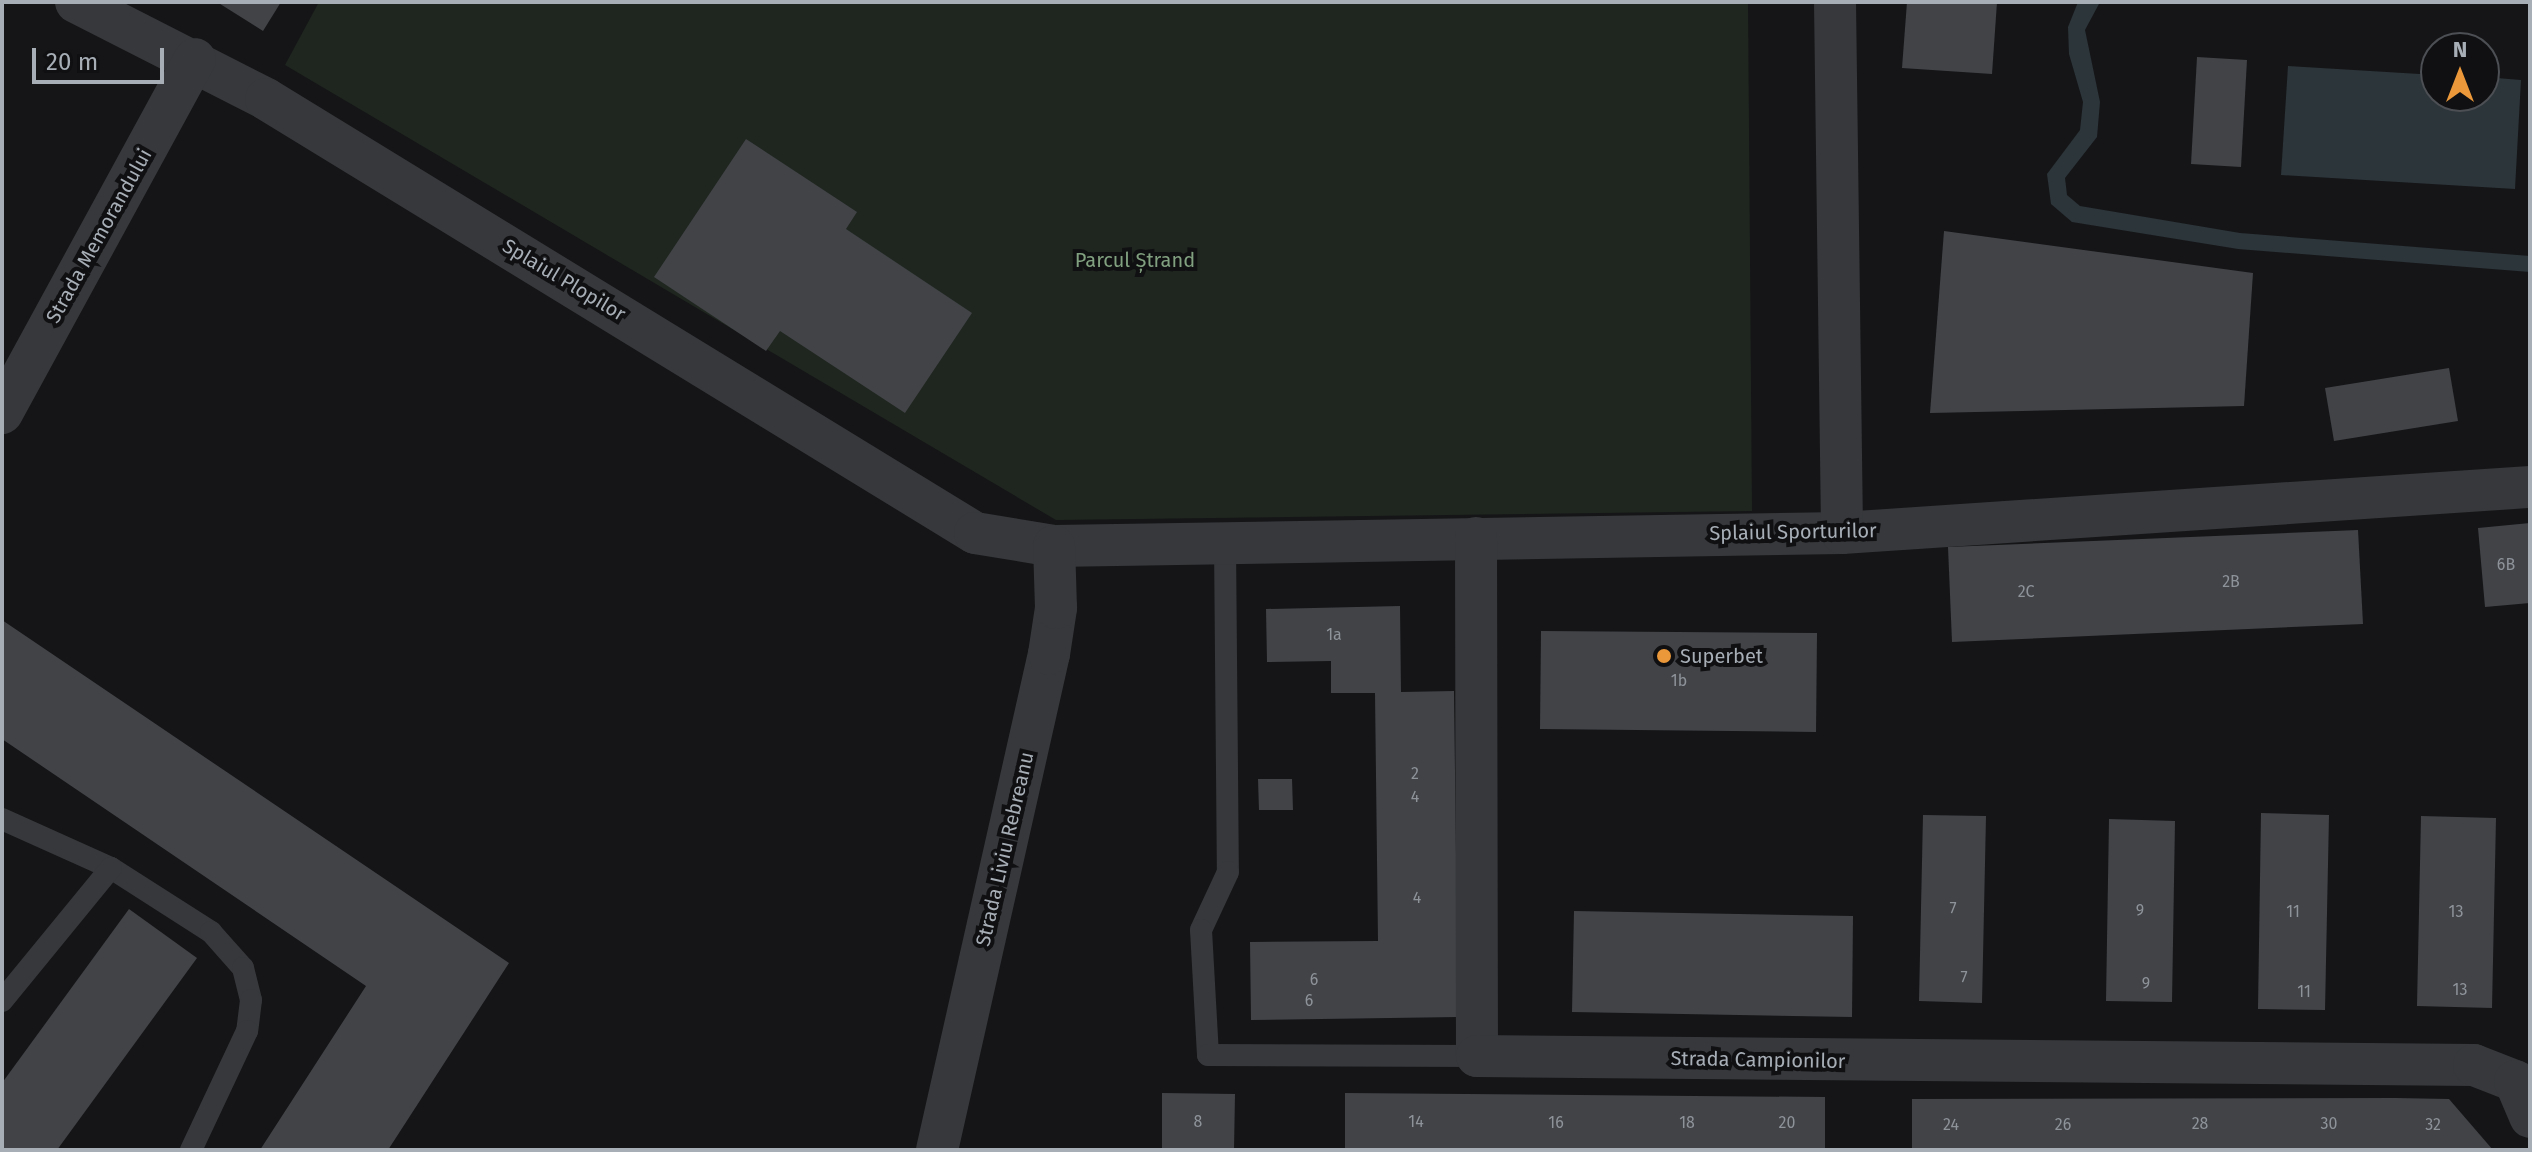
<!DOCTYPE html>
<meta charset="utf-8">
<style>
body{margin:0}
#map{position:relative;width:2532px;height:1152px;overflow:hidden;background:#151517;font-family:"Fira Sans",sans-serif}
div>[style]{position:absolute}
.green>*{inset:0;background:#1f261f}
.water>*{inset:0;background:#2c353a}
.building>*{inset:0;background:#414347}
.lane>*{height:22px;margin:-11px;padding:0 11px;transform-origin:11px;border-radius:11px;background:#36383b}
.street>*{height:42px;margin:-21px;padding:0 21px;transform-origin:21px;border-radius:21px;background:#36383b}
.dots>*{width:22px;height:22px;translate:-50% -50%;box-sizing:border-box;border:4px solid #101012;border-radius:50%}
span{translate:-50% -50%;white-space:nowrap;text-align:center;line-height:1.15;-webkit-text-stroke:8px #101012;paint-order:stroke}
.number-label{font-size:16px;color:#8e939a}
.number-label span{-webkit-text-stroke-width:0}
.street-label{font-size:20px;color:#a7aeb6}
.park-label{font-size:20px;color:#81a07f}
.poi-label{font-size:20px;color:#a7aeb6}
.left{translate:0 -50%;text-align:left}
.frame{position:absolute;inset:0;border:4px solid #a7aeb6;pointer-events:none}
.north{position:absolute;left:2420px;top:32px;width:80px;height:80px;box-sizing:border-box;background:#101012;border:2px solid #4c4f54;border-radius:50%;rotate:0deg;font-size:22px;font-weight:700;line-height:32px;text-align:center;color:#a7aeb6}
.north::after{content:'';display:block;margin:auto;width:28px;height:36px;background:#ea983a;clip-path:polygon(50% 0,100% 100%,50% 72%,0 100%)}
.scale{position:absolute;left:32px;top:48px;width:132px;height:36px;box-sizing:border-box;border:4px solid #a7aeb6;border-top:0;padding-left:10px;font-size:24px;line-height:28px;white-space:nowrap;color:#a7aeb6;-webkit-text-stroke:6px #101012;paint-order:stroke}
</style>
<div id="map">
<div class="green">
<div style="clip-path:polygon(319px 2px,1748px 2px,1752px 511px,1056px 520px,285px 65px)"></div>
</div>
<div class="water">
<div style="clip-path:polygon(2078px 2px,2100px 2px,2085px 30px,2100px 102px,2097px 137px,2065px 178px,2067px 195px,2080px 206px,2240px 233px,2530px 256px,2530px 272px,2238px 249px,2072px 222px,2051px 204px,2047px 174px,2080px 130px,2083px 102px,2069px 54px,2068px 27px)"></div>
<div style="clip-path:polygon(2288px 66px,2436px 75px,2436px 96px,2484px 96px,2484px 77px,2521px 80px,2515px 189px,2281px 175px)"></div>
</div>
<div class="building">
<div style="clip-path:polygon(217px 2px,281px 2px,263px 31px)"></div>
<div style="clip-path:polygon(1907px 2px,1997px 2px,1992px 74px,1902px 68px)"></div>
<div style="clip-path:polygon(2197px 57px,2247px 60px,2241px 167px,2191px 164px)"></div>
<div style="clip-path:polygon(746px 139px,857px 212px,846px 229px,972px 313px,905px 413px,780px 331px,766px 351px,654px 277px)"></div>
<div style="clip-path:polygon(1944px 231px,2253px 273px,2244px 406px,1930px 413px)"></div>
<div style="clip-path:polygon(2449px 368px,2458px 421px,2334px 441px,2325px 388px)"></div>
<div style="clip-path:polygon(2530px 523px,2530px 603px,2485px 607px,2478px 528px)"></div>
<div style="clip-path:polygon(2358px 530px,2363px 624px,1952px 642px,1948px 547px)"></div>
<div style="clip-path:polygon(1400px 606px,1401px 692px,1454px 691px,1458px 1017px,1251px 1020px,1250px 942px,1378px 941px,1375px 693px,1331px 693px,1331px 661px,1267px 662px,1266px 609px)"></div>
<div style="clip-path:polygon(2px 620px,509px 963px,388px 1150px,260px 1150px,366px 986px,2px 739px)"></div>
<div style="clip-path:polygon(1541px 631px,1817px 633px,1816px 732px,1540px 729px)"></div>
<div style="clip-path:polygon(1258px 779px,1292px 779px,1293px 810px,1259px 810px)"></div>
<div style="clip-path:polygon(2261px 813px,2329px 815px,2325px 1010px,2258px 1009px)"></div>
<div style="clip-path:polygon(1923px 815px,1986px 816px,1982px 1003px,1919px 1001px)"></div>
<div style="clip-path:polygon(2421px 816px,2496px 818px,2492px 1008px,2417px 1006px)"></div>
<div style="clip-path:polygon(2109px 819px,2175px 821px,2172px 1002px,2106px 1001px)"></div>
<div style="clip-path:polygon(129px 909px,197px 958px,57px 1150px,2px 1150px,2px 1083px)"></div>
<div style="clip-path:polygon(1574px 911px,1853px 916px,1852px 1017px,1572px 1012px)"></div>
<div style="clip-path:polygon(1162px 1093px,1235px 1094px,1234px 1150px,1162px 1150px)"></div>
<div style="clip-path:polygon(1345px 1093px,1825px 1097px,1825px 1150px,1345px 1150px)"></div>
<div style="clip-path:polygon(2395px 1098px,2449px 1099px,2493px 1150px,1912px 1150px,1912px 1099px)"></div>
</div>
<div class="lane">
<div style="left:1225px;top:542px;width:330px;rotate:89.5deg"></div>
<div style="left:1228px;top:872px;width:64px;rotate:115deg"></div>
<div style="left:1201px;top:930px;width:125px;rotate:86.8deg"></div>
<div style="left:1208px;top:1055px;width:269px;rotate:0.2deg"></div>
<div style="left:2px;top:819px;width:120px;rotate:24.2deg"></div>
<div style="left:111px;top:868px;width:119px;rotate:32.6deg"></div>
<div style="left:211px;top:932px;width:48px;rotate:48.4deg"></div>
<div style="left:243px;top:968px;width:33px;rotate:76deg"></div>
<div style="left:251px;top:1000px;width:31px;rotate:97deg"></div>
<div style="left:247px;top:1031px;width:132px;rotate:115.2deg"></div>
<div style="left:2px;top:1001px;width:172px;rotate:-50.7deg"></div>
</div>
<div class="street">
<div style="left:76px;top:2px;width:213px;rotate:27deg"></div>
<div style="left:266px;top:99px;width:831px;rotate:31.47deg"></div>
<div style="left:975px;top:533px;width:80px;rotate:9.3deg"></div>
<div style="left:1054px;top:546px;width:788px;rotate:-0.95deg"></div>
<div style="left:1842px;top:533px;width:690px;rotate:-3.83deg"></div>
<div style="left:1835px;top:2px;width:531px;rotate:89.24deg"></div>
<div style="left:2px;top:413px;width:403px;rotate:-61.4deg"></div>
<div style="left:1476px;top:538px;width:518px;rotate:89.89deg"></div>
<div style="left:1477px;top:1056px;width:997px;rotate:0.52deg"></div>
<div style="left:2474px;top:1065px;width:44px;rotate:21.3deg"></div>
<div style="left:2515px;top:1081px;width:39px;rotate:67deg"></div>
<div style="left:937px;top:1150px;width:508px;rotate:-77.28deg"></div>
<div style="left:1049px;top:654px;width:47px;rotate:-81.3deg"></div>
<div style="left:1056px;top:608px;width:62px;rotate:-91.8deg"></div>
</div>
<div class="dots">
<div style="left:1664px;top:656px;background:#ea983a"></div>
</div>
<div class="number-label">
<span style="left:2506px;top:565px">6B</span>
<span style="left:2231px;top:582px">2B</span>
<span style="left:2026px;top:592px">2C</span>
<span style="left:1334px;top:635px">1a</span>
<span style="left:1679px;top:681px">1b</span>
<span style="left:1415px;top:774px">2</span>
<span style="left:1415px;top:797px">4</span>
<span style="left:1417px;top:898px">4</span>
<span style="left:1953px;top:909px">7</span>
<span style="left:2140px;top:911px">9</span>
<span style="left:2293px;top:912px">11</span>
<span style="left:2456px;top:912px">13</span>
<span style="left:1964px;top:978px">7</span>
<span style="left:1314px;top:980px">6</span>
<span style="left:2146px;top:984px">9</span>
<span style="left:2460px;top:990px">13</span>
<span style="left:2304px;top:992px">11</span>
<span style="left:1309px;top:1001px">6</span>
<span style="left:1198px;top:1122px">8</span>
<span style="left:1416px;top:1122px">14</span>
<span style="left:1556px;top:1123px">16</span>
<span style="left:1687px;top:1123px">18</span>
<span style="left:1787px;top:1123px">20</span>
<span style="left:2200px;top:1124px">28</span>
<span style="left:2329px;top:1124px">30</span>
<span style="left:1951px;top:1125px">24</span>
<span style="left:2063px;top:1125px">26</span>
<span style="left:2433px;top:1125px">32</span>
</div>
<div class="street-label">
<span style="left:99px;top:236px;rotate:-61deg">Strada Memorandului</span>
<span style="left:564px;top:280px;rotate:31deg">Splaiul Plopilor</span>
<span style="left:1793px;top:532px;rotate:-1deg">Splaiul Sporturilor</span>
<span style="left:1005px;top:849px;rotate:-77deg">Strada Liviu Rebreanu</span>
<span style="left:1758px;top:1060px;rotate:1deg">Strada Campionilor</span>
</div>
<div class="park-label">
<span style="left:1135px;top:260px">Parcul Ștrand</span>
</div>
<div class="poi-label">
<span class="left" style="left:1680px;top:656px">Superbet</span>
</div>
<div class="frame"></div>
<div class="north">N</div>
<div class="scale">20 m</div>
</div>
